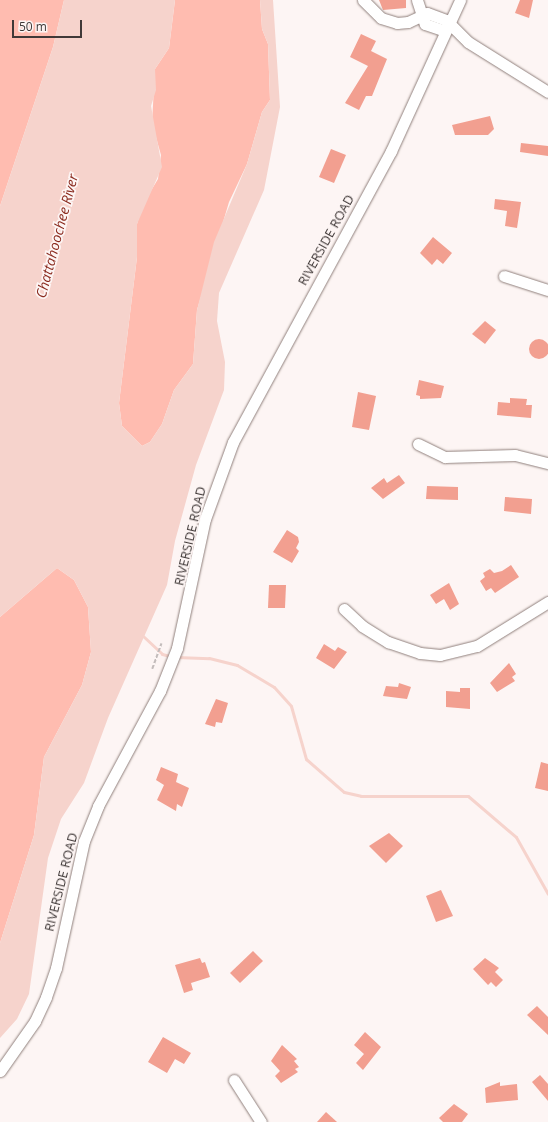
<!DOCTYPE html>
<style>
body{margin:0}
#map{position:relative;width:548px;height:1122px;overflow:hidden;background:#fdf5f4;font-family:"Open Sans",sans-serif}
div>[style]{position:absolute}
.green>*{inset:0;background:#ffbcb0}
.water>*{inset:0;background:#f6d3cc}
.stream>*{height:3px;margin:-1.5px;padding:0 1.5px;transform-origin:1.5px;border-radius:1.5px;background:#f6d3cc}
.building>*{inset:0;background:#f29f90}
.round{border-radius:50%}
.path>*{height:1.5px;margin-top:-0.75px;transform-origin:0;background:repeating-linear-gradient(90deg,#c3bcbb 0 4px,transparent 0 6px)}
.roads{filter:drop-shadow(0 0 1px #90807c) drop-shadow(0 0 1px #90807c)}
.minor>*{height:11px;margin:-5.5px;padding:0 5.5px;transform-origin:5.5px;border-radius:5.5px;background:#fff}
span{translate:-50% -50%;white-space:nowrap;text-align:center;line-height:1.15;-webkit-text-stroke:3.5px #fdf5f4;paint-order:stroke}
.street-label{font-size:13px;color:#403938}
.water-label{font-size:14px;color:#8a2a1e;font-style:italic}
.scale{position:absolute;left:12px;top:20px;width:70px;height:18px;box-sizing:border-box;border:2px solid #403938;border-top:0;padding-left:5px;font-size:12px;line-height:14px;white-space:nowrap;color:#403938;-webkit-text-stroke:3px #fdf5f4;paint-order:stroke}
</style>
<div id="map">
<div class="green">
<div style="clip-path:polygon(0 0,64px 0,53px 47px,0 206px)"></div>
<div style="clip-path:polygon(175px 0,260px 0,262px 29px,268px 44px,270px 100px,262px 112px,247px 164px,229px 202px,197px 310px,193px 364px,174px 390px,162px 424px,150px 442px,142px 446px,122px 426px,119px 403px,137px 257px,137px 224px,143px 204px,158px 179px,161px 155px,152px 123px,155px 69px,169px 48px)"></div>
<div style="clip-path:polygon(57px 568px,74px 580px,88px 607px,91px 652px,82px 685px,44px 757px,34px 835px,0 943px,0 617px)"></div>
</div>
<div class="water">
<div style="clip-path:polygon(64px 0,175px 0,169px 48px,155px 69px,156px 90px,151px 106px,162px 167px,137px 224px,137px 257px,119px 403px,122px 426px,142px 446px,150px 442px,162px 424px,174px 390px,193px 364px,197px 310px,214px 242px,247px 164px,262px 112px,270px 100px,268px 44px,262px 29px,260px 0,273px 0,280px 107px,264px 190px,219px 293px,217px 321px,225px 362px,224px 390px,196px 465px,175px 541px,167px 585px,108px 718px,84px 783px,61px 819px,48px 858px,29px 994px,17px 1019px,0 1038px,0 943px,34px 835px,44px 757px,82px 685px,91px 652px,88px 607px,74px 580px,57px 568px,0 617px,0 206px,53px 47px)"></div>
</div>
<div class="stream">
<div style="left:143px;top:636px;width:26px;rotate:43deg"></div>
<div style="left:162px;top:654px;width:8px;rotate:14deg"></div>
<div style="left:176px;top:657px;width:33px;rotate:2deg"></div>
<div style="left:209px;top:658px;width:29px;rotate:14deg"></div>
<div style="left:237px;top:665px;width:43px;rotate:30.7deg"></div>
<div style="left:274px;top:687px;width:25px;rotate:48deg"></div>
<div style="left:291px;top:706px;width:55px;rotate:74.2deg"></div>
<div style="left:306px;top:759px;width:50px;rotate:41deg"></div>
<div style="left:344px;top:792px;width:17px;rotate:13deg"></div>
<div style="left:361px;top:796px;width:107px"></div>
<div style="left:468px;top:796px;width:63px;rotate:40.5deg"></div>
<div style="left:516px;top:837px;width:65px;rotate:60.7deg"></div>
</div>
<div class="building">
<div style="clip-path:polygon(379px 0,406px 0,406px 8px,383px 10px)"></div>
<div style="clip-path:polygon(520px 0,533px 0,529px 18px,515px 13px)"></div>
<div style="clip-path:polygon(361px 34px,376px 41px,371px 51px,387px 59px,372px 96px,366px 96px,359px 110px,345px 103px,368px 66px,350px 57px)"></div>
<div style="clip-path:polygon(490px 116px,494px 129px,488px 135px,455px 135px,452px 125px)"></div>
<div style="clip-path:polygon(521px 143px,548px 146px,548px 156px,520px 152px)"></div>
<div style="clip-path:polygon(331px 149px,346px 155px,334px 183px,319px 177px)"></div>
<div style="clip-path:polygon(495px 199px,521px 202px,517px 228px,505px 226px,507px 211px,494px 209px)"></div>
<div style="clip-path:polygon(433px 237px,452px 253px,443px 264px,437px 259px,432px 265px,420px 253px)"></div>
<div style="clip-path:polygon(485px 321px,496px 330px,485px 344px,472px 334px)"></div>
<div class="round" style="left:529px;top:339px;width:20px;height:20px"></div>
<div style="clip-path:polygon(419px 380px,444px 386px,441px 398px,420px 399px,420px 396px,416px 395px)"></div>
<div style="clip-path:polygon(358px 392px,376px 396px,369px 430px,352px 427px)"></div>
<div style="clip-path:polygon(510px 398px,527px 399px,526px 405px,532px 405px,531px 418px,497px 415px,498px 402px,510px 403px)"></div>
<div style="clip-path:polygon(399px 475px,405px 483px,383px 499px,371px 488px,384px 478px,387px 483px)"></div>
<div style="clip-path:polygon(427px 486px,458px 487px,458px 500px,426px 499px)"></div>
<div style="clip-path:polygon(505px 497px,532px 499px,531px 514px,504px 511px)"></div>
<div style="clip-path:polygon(287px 530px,298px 537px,299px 542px,296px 548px,299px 551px,292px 563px,273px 552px)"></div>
<div style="clip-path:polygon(511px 565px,519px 577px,495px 593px,491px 588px,486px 591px,480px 581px,485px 577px,483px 573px,490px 569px,494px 573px,502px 571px)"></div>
<div style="clip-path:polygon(449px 583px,459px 604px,450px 610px,444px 599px,436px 604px,430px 595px)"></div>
<div style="clip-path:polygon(269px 585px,286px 585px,285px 608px,268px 608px)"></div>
<div style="clip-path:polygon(324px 644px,335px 651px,338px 647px,347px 652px,334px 669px,316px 658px)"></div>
<div style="clip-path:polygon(509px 663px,516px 674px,512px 677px,515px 681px,497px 692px,490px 683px)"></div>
<div style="clip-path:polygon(399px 683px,411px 687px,407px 699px,383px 696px,386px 686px,398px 687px)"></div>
<div style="clip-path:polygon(460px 688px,470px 688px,470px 709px,446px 707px,446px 691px,460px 692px)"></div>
<div style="clip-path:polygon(216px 699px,228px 703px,222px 723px,216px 722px,215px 727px,205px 724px)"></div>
<div style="clip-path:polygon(541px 762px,548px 764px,548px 791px,535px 788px)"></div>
<div style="clip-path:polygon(161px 767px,178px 774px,176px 782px,189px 788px,182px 807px,177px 804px,176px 811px,157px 800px,164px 785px,156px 780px)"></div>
<div style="clip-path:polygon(389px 833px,403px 846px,386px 863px,369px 846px)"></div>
<div style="clip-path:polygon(441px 890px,453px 916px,436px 922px,426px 896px)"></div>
<div style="clip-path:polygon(253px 951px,263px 961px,240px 983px,230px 973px)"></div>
<div style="clip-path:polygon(200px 958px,202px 963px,205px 962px,210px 977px,191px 983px,193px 990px,184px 993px,175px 965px)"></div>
<div style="clip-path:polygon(485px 958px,499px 968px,495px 972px,503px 980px,496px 987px,491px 982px,488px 985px,473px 969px)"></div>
<div style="clip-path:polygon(537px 1006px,548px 1017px,548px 1035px,527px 1015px)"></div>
<div style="clip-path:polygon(365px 1032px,381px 1047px,363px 1070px,356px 1063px,364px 1054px,354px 1045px)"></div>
<div style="clip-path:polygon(163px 1037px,191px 1053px,184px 1064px,175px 1059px,167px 1073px,148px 1062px)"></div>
<div style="clip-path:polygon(282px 1045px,297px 1059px,294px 1061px,299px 1067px,295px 1069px,298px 1072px,281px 1083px,275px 1076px,280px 1071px,271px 1061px)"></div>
<div style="clip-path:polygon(540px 1075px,548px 1084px,548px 1101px,532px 1082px)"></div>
<div style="clip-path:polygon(500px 1082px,500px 1086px,517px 1084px,518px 1100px,486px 1103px,485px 1088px)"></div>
<div style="clip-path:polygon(454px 1104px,468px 1114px,462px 1122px,443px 1122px,439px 1118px)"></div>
<div style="clip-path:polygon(326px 1112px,337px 1122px,317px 1122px)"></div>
</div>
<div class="path">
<div style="left:152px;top:669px;width:27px;rotate:-70deg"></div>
</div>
<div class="roads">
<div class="minor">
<div style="left:363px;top:0;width:25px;rotate:45deg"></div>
<div style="left:381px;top:18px;width:17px;rotate:17deg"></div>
<div style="left:397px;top:23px;width:11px;rotate:-5deg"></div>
<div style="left:408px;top:22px;width:21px;rotate:-25deg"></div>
<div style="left:427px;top:13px;width:20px;rotate:20deg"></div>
<div style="left:446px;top:20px;width:31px;rotate:45deg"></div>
<div style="left:468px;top:42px;width:94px;rotate:32deg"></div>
<div style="left:417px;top:0;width:25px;rotate:72deg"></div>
<div style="left:425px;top:24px;width:18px;rotate:19deg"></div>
<div style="left:442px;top:30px;width:9px;rotate:-27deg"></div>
<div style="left:504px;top:276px;width:46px;rotate:17.7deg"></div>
<div style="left:418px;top:444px;width:30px;rotate:26deg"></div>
<div style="left:445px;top:457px;width:70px;rotate:-1.6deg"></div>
<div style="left:515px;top:455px;width:34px;rotate:14deg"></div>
<div style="left:344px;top:609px;width:25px;rotate:43deg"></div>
<div style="left:362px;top:626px;width:31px;rotate:32deg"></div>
<div style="left:388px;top:642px;width:34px;rotate:19deg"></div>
<div style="left:420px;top:653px;width:20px;rotate:6deg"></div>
<div style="left:440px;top:655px;width:38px;rotate:-14deg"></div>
<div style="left:477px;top:646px;width:84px;rotate:-31.8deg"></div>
<div style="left:0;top:1071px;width:61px;rotate:-55deg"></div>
<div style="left:35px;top:1021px;width:26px;rotate:-65deg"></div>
<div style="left:46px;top:997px;width:31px;rotate:-71deg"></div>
<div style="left:56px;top:968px;width:130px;rotate:-77.6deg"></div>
<div style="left:84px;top:841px;width:38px;rotate:-68deg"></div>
<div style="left:98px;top:806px;width:131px;rotate:-61.7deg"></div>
<div style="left:160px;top:691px;width:46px;rotate:-68.4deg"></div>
<div style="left:177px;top:648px;width:132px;rotate:-77.8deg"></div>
<div style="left:205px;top:519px;width:82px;rotate:-70deg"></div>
<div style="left:233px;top:442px;width:331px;rotate:-61.5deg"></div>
<div style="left:391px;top:151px;width:166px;rotate:-65.4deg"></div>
<div style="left:234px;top:1080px;width:50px;rotate:57.3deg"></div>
</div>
</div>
<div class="street-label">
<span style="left:326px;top:240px;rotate:-61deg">RIVERSIDE ROAD</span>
<span style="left:190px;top:536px;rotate:-77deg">RIVERSIDE ROAD</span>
<span style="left:61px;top:882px;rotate:-76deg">RIVERSIDE ROAD</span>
</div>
<div class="water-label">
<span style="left:57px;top:236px;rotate:-75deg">Chattahoochee River</span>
</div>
<div class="scale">50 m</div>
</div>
